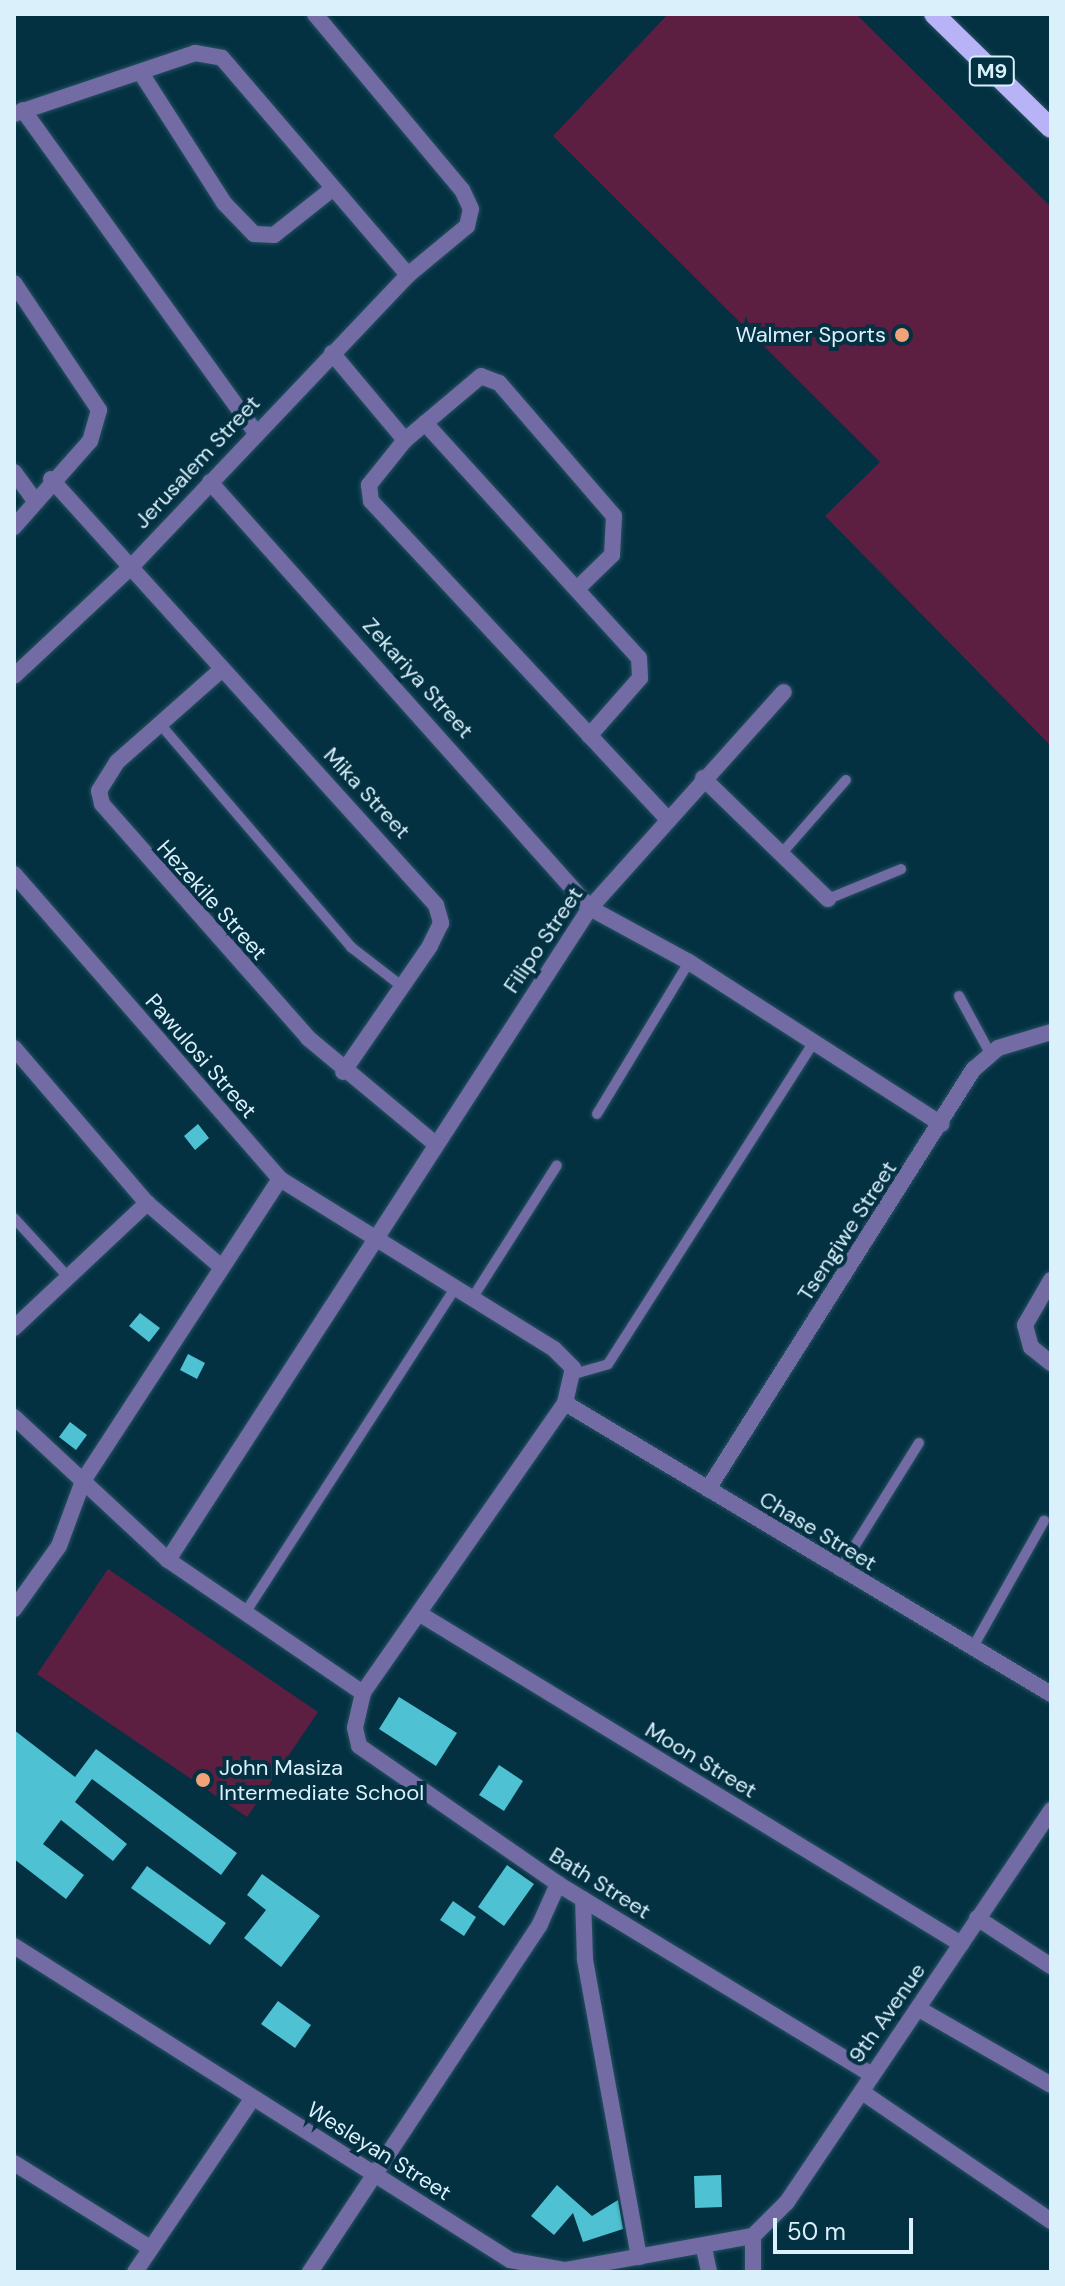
<!DOCTYPE html>
<style>
body{margin:0}
#map{position:relative;width:1065px;height:2286px;overflow:hidden;background:#033142;font-family:"DM Sans",sans-serif}
div>[style]{position:absolute}
.green>*{inset:0;background:#5c1f41}
.building>*{inset:0;background:#4ec2d3}
.roads{filter:drop-shadow(0 0 2px #255060) drop-shadow(0 0 2px #255060)}
.service>*{height:10px;margin:-5px;padding:0 5px;transform-origin:5px;border-radius:5px;background:#726ba4}
.minor>*{height:16px;margin:-8px;padding:0 8px;transform-origin:8px;border-radius:8px;background:#726ba4}
.tertiary>*{height:16px;margin:-8px;padding:0 8px;transform-origin:8px;border-radius:8px;background:#726ba4}
.primary>*{height:20px;margin:-10px;padding:0 10px;transform-origin:10px;border-radius:10px;background:#b8b2f7}
.dots>*{width:22px;height:22px;translate:-50% -50%;box-sizing:border-box;border:4px solid #033142;border-radius:50%}
span{translate:-50% -50%;white-space:nowrap;text-align:center;line-height:1.15;-webkit-text-stroke:8px #033142;paint-order:stroke}
.shield-label span{padding:2px 6px;background:#033142;border:2px solid;border-radius:6px;-webkit-text-stroke-width:0}
.shield-label{font-size:20px;color:#daf0fb;font-weight:700}
.poi-label{font-size:22px;color:#daf0fb}
.right{translate:-100% -50%;text-align:right}
.left{translate:0 -50%;text-align:left}
.street-label{font-size:22px;color:#daf0fb}
.frame{position:absolute;inset:0;border:16px solid #daf0fb;pointer-events:none}
.scale{position:absolute;left:773px;top:2218px;width:140px;height:36px;box-sizing:border-box;border:4px solid #daf0fb;border-top:0;padding-left:10px;font-size:24px;line-height:28px;white-space:nowrap;color:#daf0fb;-webkit-text-stroke:6px #033142;paint-order:stroke}
</style>
<div id="map">
<div class="green">
<div style="clip-path:polygon(668px 14px,856px 14px,1051px 207px,1051px 746px,825px 516px,880px 462px,553px 136px)"></div>
<div style="clip-path:polygon(108px 1569px,318px 1712px,247px 1817px,37px 1674px)"></div>
</div>
<div class="building">
<div style="clip-path:polygon(198px 1124px,209px 1138px,195px 1150px,184px 1136px)"></div>
<div style="clip-path:polygon(140px 1313px,160px 1328px,149px 1342px,129px 1326px)"></div>
<div style="clip-path:polygon(188px 1354px,205px 1363px,197px 1379px,180px 1370px)"></div>
<div style="clip-path:polygon(70px 1422px,87px 1435px,76px 1450px,59px 1437px)"></div>
<div style="clip-path:polygon(399px 1697px,457px 1733px,436px 1766px,379px 1729px)"></div>
<div style="clip-path:polygon(14px 1730px,75px 1777px,96px 1749px,237px 1853px,221px 1875px,92px 1779px,75px 1802px,127px 1844px,113px 1861px,61px 1820px,43px 1844px,84px 1875px,66px 1899px,14px 1859px)"></div>
<div style="clip-path:polygon(499px 1765px,523px 1781px,504px 1811px,479px 1795px)"></div>
<div style="clip-path:polygon(507px 1865px,534px 1884px,504px 1926px,478px 1907px)"></div>
<div style="clip-path:polygon(147px 1866px,226px 1923px,210px 1945px,131px 1888px)"></div>
<div style="clip-path:polygon(262px 1874px,320px 1916px,281px 1967px,244px 1938px,266px 1910px,247px 1895px)"></div>
<div style="clip-path:polygon(453px 1901px,476px 1917px,464px 1936px,440px 1920px)"></div>
<div style="clip-path:polygon(278px 2001px,311px 2025px,295px 2048px,261px 2024px)"></div>
<div style="clip-path:polygon(721px 2175px,722px 2207px,695px 2208px,694px 2176px)"></div>
<div style="clip-path:polygon(557px 2185px,592px 2216px,618px 2200px,623px 2229px,583px 2242px,573px 2213px,554px 2235px,531px 2216px)"></div>
</div>
<div class="roads">
<div class="service">
<div style="left:160px;top:724px;width:294px;rotate:49.4deg"></div>
<div style="left:351px;top:947px;width:67px;rotate:37.7deg"></div>
<div style="left:782px;top:853px;width:97px;rotate:-48.8deg"></div>
<div style="left:828px;top:899px;width:79px;rotate:-22.3deg"></div>
<div style="left:959px;top:996px;width:65px;rotate:61.5deg"></div>
<div style="left:597px;top:1114px;width:178px;rotate:-58.8deg"></div>
<div style="left:14px;top:1218px;width:80px;rotate:47.5deg"></div>
<div style="left:473px;top:1297px;width:156px;rotate:-57.5deg"></div>
<div style="left:574px;top:1374px;width:35px;rotate:-16deg"></div>
<div style="left:608px;top:1364px;width:384px;rotate:-57.4deg"></div>
<div style="left:839px;top:1571px;width:151px;rotate:-58deg"></div>
<div style="left:245px;top:1613px;width:388px;rotate:-57.1deg"></div>
<div style="left:973px;top:1647px;width:145px;rotate:-60.6deg"></div>
</div>
<div class="minor">
<div style="left:141px;top:73px;width:154px;rotate:57.4deg"></div>
<div style="left:224px;top:203px;width:43px;rotate:45.9deg"></div>
<div style="left:254px;top:234px;width:20px;rotate:3deg"></div>
<div style="left:274px;top:235px;width:73px;rotate:-38.3deg"></div>
<div style="left:23px;top:110px;width:395px;rotate:54.2deg"></div>
<div style="left:14px;top:114px;width:191px;rotate:-18.6deg"></div>
<div style="left:195px;top:53px;width:27px;rotate:10deg"></div>
<div style="left:222px;top:58px;width:286px;rotate:49.4deg"></div>
<div style="left:14px;top:283px;width:153px;rotate:56.2deg"></div>
<div style="left:99px;top:410px;width:32px;rotate:106deg"></div>
<div style="left:90px;top:441px;width:115px;rotate:131.5deg"></div>
<div style="left:332px;top:353px;width:114px;rotate:50deg"></div>
<div style="left:425px;top:423px;width:318px;rotate:47.7deg"></div>
<div style="left:639px;top:658px;width:20px;rotate:87deg"></div>
<div style="left:640px;top:678px;width:77px;rotate:131.3deg"></div>
<div style="left:14px;top:472px;width:34px;rotate:54deg"></div>
<div style="left:51px;top:479px;width:574px;rotate:47.89deg"></div>
<div style="left:436px;top:905px;width:19px;rotate:74deg"></div>
<div style="left:441px;top:923px;width:25px;rotate:116deg"></div>
<div style="left:430px;top:946px;width:153px;rotate:124.6deg"></div>
<div style="left:210px;top:482px;width:571px;rotate:48.27deg"></div>
<div style="left:590px;top:908px;width:113px;rotate:28.6deg"></div>
<div style="left:689px;top:962px;width:300px;rotate:32.7deg"></div>
<div style="left:577px;top:589px;width:49px;rotate:-44.2deg"></div>
<div style="left:612px;top:555px;width:39px;rotate:-87deg"></div>
<div style="left:614px;top:516px;width:176px;rotate:-130.8deg"></div>
<div style="left:499px;top:383px;width:19px;rotate:-159deg"></div>
<div style="left:481px;top:376px;width:99px;rotate:139.9deg"></div>
<div style="left:405px;top:440px;width:58px;rotate:128.7deg"></div>
<div style="left:369px;top:485px;width:16px;rotate:83deg"></div>
<div style="left:371px;top:501px;width:431px;rotate:47deg"></div>
<div style="left:221px;top:670px;width:139px;rotate:138.5deg"></div>
<div style="left:117px;top:762px;width:34px;rotate:122deg"></div>
<div style="left:99px;top:791px;width:13px;rotate:77deg"></div>
<div style="left:102px;top:804px;width:312px;rotate:48.6deg"></div>
<div style="left:308px;top:1038px;width:164px;rotate:39.8deg"></div>
<div style="left:14px;top:676px;width:161px;rotate:-43deg"></div>
<div style="left:132px;top:566px;width:401px;rotate:-46.5deg"></div>
<div style="left:408px;top:275px;width:77px;rotate:-39.7deg"></div>
<div style="left:467px;top:226px;width:17px;rotate:-77deg"></div>
<div style="left:471px;top:209px;width:21px;rotate:-115deg"></div>
<div style="left:462px;top:190px;width:229px;rotate:-129.9deg"></div>
<div style="left:703px;top:778px;width:174px;rotate:44.1deg"></div>
<div style="left:14px;top:874px;width:405px;rotate:48.9deg"></div>
<div style="left:280px;top:1179px;width:322px;rotate:31.8deg"></div>
<div style="left:554px;top:1349px;width:27px;rotate:45deg"></div>
<div style="left:573px;top:1368px;width:36px;rotate:103deg"></div>
<div style="left:565px;top:1403px;width:353px;rotate:124.9deg"></div>
<div style="left:363px;top:1693px;width:36px;rotate:103deg"></div>
<div style="left:355px;top:1728px;width:18px;rotate:77deg"></div>
<div style="left:359px;top:1746px;width:242px;rotate:34.7deg"></div>
<div style="left:558px;top:1884px;width:365px;rotate:31.3deg"></div>
<div style="left:14px;top:1048px;width:204px;rotate:49.4deg"></div>
<div style="left:147px;top:1203px;width:95px;rotate:40.7deg"></div>
<div style="left:1051px;top:1280px;width:52px;rotate:120deg"></div>
<div style="left:1025px;top:1325px;width:23px;rotate:75deg"></div>
<div style="left:1031px;top:1347px;width:26px;rotate:39deg"></div>
<div style="left:14px;top:1328px;width:183px;rotate:-43.2deg"></div>
<div style="left:565px;top:1403px;width:566px;rotate:30.91deg"></div>
<div style="left:14px;top:1417px;width:210px;rotate:42.9deg"></div>
<div style="left:168px;top:1560px;width:236px;rotate:34.3deg"></div>
<div style="left:708px;top:1489px;width:497px;rotate:-57.7deg"></div>
<div style="left:974px;top:1069px;width:32px;rotate:-41deg"></div>
<div style="left:998px;top:1048px;width:55px;rotate:-16.8deg"></div>
<div style="left:168px;top:1560px;width:777px;rotate:-57.09deg"></div>
<div style="left:590px;top:908px;width:290px;rotate:-48.1deg"></div>
<div style="left:14px;top:1609px;width:77px;rotate:-54.5deg"></div>
<div style="left:59px;top:1546px;width:69px;rotate:-69.7deg"></div>
<div style="left:83px;top:1481px;width:361px;rotate:-56.9deg"></div>
<div style="left:420px;top:1614px;width:634px;rotate:31.38deg"></div>
<div style="left:583px;top:1899px;width:61px;rotate:88.1deg"></div>
<div style="left:585px;top:1960px;width:302px;rotate:79.7deg"></div>
<div style="left:977px;top:1918px;width:88px;rotate:33deg"></div>
<div style="left:919px;top:2009px;width:152px;rotate:29.9deg"></div>
<div style="left:862px;top:2092px;width:229px;rotate:34.3deg"></div>
<div style="left:14px;top:2163px;width:160px;rotate:32deg"></div>
<div style="left:753px;top:2236px;width:36px;rotate:90deg"></div>
<div style="left:704px;top:2248px;width:25px;rotate:78deg"></div>
<div style="left:135px;top:2272px;width:210px;rotate:-55.9deg"></div>
<div style="left:310px;top:2272px;width:417px;rotate:-56.5deg"></div>
<div style="left:540px;top:1924px;width:44px;rotate:-65.8deg"></div>
</div>
<div class="tertiary">
<div style="left:14px;top:1946px;width:587px;rotate:32.34deg"></div>
<div style="left:510px;top:2260px;width:56px;rotate:10.3deg"></div>
<div style="left:565px;top:2270px;width:191px;rotate:-10.3deg"></div>
<div style="left:753px;top:2236px;width:48px;rotate:-45deg"></div>
<div style="left:787px;top:2202px;width:473px;rotate:-56deg"></div>
</div>
<div class="primary">
<div style="left:934px;top:14px;width:163px;rotate:44.3deg"></div>
</div>
</div>
<div class="dots">
<div style="left:902px;top:335px;background:#f0a279"></div>
<div style="left:203px;top:1780px;background:#f0a279"></div>
</div>
<div class="shield-label">
<span style="left:992px;top:71px">M9</span>
</div>
<div class="poi-label">
<span class="right" style="left:886px;top:335px">Walmer Sports</span>
<span class="left" style="left:219px;top:1780px">John Masiza<br>Intermediate School</span>
</div>
<div class="street-label">
<span style="left:197px;top:462px;rotate:-47deg">Jerusalem Street</span>
<span style="left:418px;top:678px;rotate:48deg">Zekariya Street</span>
<span style="left:367px;top:793px;rotate:47deg">Mika Street</span>
<span style="left:212px;top:900px;rotate:48deg">Hezekile Street</span>
<span style="left:543px;top:940px;rotate:-56deg">Filipo Street</span>
<span style="left:201px;top:1056px;rotate:49deg">Pawulosi Street</span>
<span style="left:847px;top:1231px;rotate:-57deg">Tsengiwe Street</span>
<span style="left:818px;top:1531px;rotate:31deg">Chase Street</span>
<span style="left:701px;top:1760px;rotate:31deg">Moon Street</span>
<span style="left:600px;top:1883px;rotate:32deg">Bath Street</span>
<span style="left:887px;top:2013px;rotate:-55deg">9th Avenue</span>
<span style="left:379px;top:2151px;rotate:32deg">Wesleyan Street</span>
</div>
<div class="frame"></div>
<div class="scale">50 m</div>
</div>
